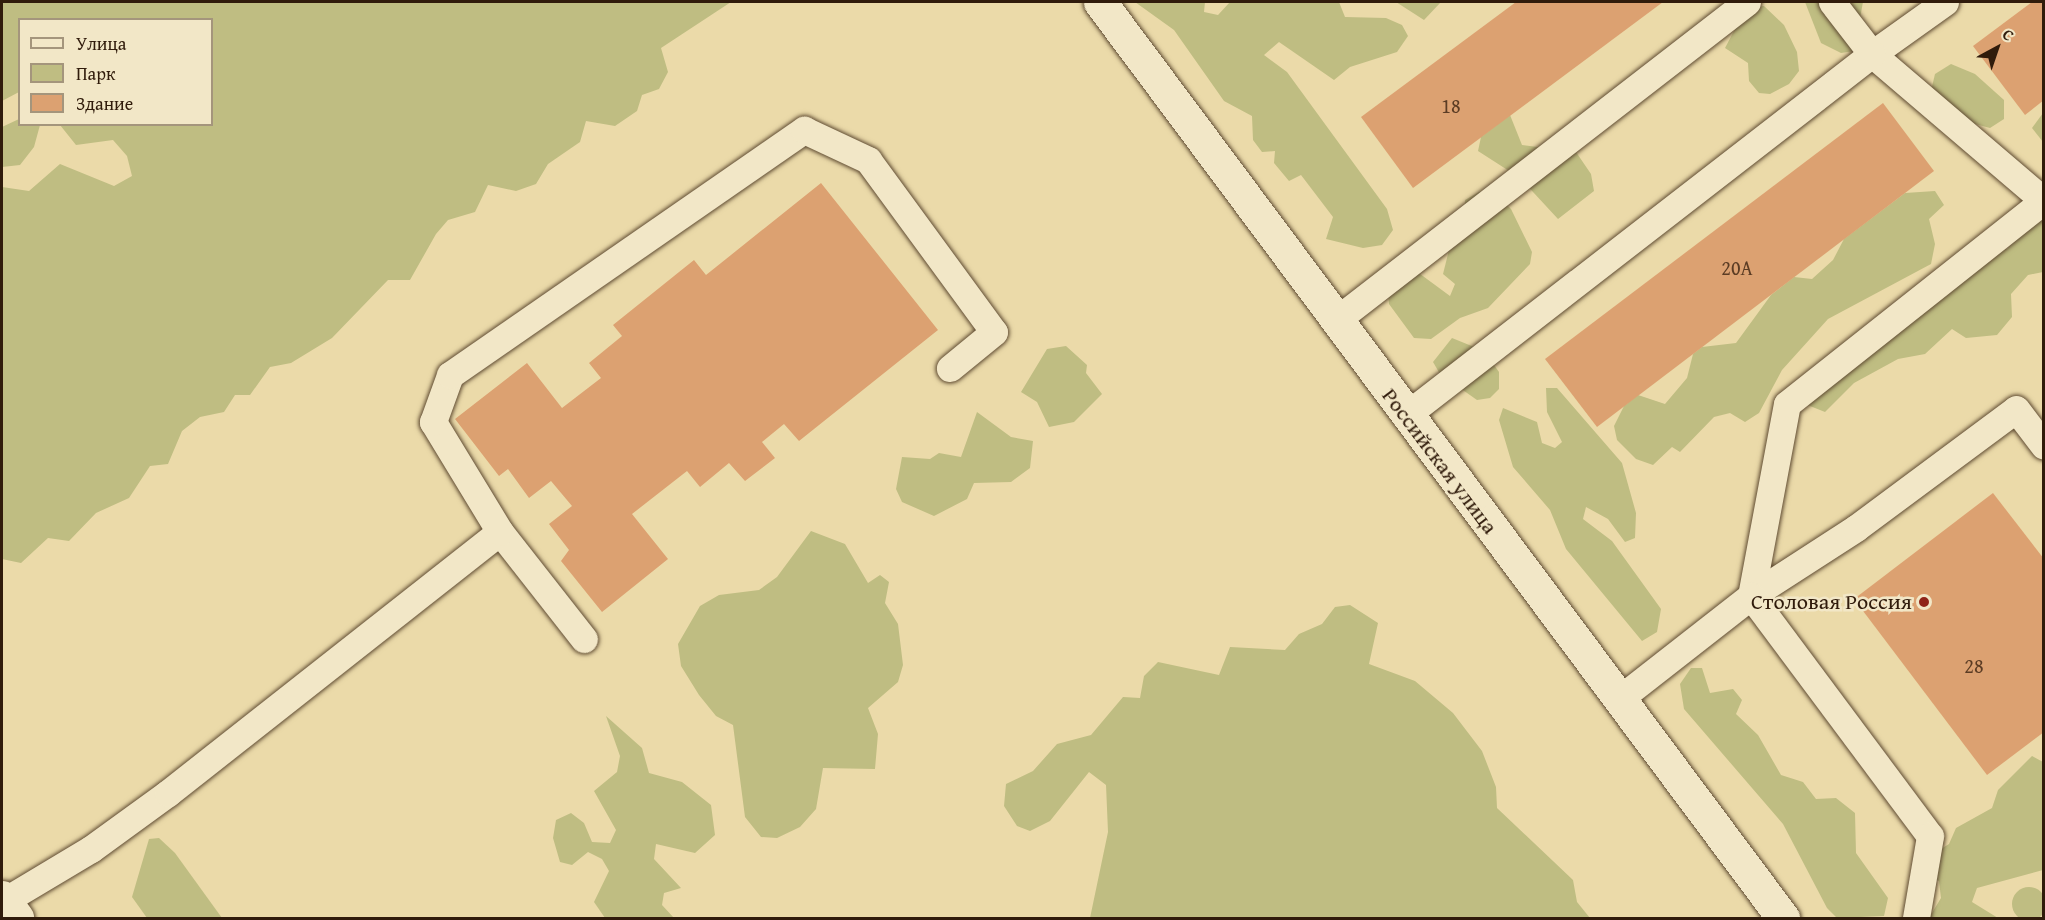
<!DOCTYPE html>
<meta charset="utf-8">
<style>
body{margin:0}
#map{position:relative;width:2045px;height:920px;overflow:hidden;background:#ebdaa9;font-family:"Gentium Book Plus",serif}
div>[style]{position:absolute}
.green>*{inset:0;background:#bfbd82}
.round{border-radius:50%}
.building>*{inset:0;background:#dca171}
.roads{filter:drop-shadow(0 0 2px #5f4b32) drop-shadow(0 0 2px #5f4b32)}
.service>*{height:27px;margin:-13.5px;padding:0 13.5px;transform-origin:13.5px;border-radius:13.5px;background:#f2e7c7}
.minor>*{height:33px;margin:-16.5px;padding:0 16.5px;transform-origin:16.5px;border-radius:16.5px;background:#f2e7c7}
.secondary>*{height:33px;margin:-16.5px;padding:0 16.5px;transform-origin:16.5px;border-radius:16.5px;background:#f2e7c7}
.dots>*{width:16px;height:16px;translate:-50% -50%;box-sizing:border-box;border:3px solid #f2e7c7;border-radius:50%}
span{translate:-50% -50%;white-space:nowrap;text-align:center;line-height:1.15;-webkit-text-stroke:5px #f2e7c7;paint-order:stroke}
.number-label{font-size:20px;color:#5b3c24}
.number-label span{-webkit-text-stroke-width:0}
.street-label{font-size:22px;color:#301b0b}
.poi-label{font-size:22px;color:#301b0b}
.right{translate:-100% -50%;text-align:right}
.frame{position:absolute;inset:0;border:3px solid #301b0b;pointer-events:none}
.legend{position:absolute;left:18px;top:18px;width:195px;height:108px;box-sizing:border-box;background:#f2e7c7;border:2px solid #a4957c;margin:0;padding:8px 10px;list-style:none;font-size:18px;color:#301b0b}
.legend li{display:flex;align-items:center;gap:12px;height:30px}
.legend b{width:30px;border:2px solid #a4957c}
.north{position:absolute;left:1967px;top:18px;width:60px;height:60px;-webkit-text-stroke:4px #f2e7c7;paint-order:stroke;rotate:40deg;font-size:16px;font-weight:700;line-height:24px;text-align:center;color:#301b0b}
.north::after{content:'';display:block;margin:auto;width:21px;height:27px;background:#301b0b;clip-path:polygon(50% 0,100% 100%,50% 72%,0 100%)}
</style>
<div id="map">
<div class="green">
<div style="clip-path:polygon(2px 2px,731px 2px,661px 48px,668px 72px,659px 89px,642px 95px,637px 111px,615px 126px,586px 121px,580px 142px,548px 164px,536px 184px,516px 191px,488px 185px,475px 212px,448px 220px,436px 234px,410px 280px,388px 280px,332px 338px,291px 363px,270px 367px,250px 395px,235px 395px,224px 412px,200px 417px,182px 431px,168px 464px,150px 466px,129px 498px,96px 513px,69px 541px,48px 538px,21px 563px,2px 559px,2px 187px,29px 191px,60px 164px,114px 186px,132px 176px,127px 156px,113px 140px,76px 145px,60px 125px,40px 125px,34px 147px,20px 165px,2px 167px,2px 127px,19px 119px,20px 124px,212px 124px,212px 20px,20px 20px,19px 92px,2px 101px)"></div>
<div style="clip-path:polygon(1135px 2px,1205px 2px,1204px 12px,1218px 15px,1230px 2px,1339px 2px,1345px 17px,1386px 18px,1402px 25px,1408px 36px,1397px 52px,1350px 67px,1334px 80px,1279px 42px,1264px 55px,1287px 72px,1387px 209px,1393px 230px,1382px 245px,1363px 248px,1326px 239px,1333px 217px,1301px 175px,1289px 181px,1274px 163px,1275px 151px,1262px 152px,1253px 140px,1252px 116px,1224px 101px,1174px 30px)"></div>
<div style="clip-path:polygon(1396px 2px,1441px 2px,1424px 20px)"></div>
<div style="clip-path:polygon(1805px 2px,1863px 2px,1854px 51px,1841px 53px,1821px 43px)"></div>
<div style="clip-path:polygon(1764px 6px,1784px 25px,1797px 52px,1799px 71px,1789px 84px,1770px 94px,1759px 93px,1749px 81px,1748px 63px,1725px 48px,1746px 8px)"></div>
<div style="clip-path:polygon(1951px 64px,1975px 74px,2004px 100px,2004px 119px,1990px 128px,1957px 119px,1931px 91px,1935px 74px)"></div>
<div style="clip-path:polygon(2043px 113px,2043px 142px,2032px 128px)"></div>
<div style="clip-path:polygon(1510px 115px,1522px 145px,1576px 152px,1591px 174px,1594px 191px,1558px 219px,1520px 178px,1478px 151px,1481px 137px)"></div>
<div style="clip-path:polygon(1935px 191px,1944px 205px,1929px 219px,1935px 244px,1931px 264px,1828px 319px,1782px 370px,1759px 413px,1745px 422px,1730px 413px,1714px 417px,1680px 452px,1672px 447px,1653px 465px,1636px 459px,1617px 440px,1614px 426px,1624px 406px,1638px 395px,1665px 404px,1687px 378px,1693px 354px,1702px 347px,1736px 343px,1771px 295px,1794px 277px,1812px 279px,1833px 260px,1844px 239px,1905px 193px)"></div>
<div style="clip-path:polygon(1479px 192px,1497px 195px,1511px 209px,1532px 252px,1530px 264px,1488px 308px,1460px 318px,1431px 339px,1414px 338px,1389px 304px,1387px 281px,1412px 268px,1450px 296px,1455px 284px,1443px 274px,1449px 250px,1464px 221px,1465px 200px)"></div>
<div style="clip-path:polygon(2034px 217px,2043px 222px,2043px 272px,2028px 275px,2011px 294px,2012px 317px,1997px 335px,1966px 338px,1952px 329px,1925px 354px,1898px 359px,1854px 383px,1825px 412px,1805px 404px,1990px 248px,2007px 249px)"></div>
<div style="clip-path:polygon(1452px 338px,1484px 351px,1499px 372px,1499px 389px,1490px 398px,1477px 400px,1440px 374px,1433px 362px)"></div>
<div style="clip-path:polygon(1066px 346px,1087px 365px,1086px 373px,1102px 394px,1074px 422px,1049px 427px,1037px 402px,1021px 392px,1047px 349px)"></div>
<div style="clip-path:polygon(1546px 388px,1557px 388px,1622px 463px,1636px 513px,1635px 538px,1625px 542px,1608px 519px,1586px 507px,1583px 519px,1612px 541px,1661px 609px,1657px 632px,1642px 641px,1566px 549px,1550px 510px,1513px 467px,1499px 420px,1503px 408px,1537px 422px,1542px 443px,1555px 448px,1562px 442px,1547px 412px)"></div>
<div style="clip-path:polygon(977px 412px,1011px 437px,1033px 441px,1030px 468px,1011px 482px,974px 483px,967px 499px,934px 516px,902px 502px,896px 489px,902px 457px,930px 459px,939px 453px,961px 457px)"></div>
<div style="clip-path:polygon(811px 531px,845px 544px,868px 583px,880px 575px,889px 582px,885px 603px,898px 624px,903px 665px,898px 682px,868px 708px,878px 734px,875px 769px,823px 768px,816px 809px,800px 827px,777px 838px,761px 837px,745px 817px,733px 725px,716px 716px,699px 695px,681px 666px,678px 644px,700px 606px,719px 595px,759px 590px,777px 577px)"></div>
<div style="clip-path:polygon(1350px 605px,1378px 623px,1369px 664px,1415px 681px,1453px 713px,1482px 751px,1496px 787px,1497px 808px,1573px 880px,1577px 902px,1590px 918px,1090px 918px,1108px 832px,1106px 785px,1089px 772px,1050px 821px,1030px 831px,1017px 826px,1004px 806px,1006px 784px,1033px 771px,1057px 744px,1091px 735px,1123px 697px,1140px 698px,1144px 676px,1158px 662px,1219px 675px,1230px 647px,1285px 650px,1299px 634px,1322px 624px,1335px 607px)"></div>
<div style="clip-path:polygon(1691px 668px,1702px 668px,1710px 693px,1733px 689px,1742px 700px,1736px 714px,1758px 735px,1781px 775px,1803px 782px,1816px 799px,1836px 798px,1855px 813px,1856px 853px,1888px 898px,1884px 916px,1837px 918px,1827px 908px,1783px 824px,1684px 709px,1680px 684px)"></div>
<div style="clip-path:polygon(606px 716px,642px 748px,649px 773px,682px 782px,711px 805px,715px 835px,695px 853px,656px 844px,654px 859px,681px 888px,664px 893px,662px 905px,674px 918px,605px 918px,594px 902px,609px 871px,602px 859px,588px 852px,572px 865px,560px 862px,553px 838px,556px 820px,571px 813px,584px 823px,592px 842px,610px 843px,616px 830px,594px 791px,617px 772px,620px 756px)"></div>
<div style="clip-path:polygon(2032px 756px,2043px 762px,2043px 870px,1977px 888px,1972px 902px,1998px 918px,1929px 918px,1941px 898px,1939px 881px,1924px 875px,1936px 852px,1949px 844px,1956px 828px,1992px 808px,1998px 790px)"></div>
<div style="clip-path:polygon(159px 838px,175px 853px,222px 918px,147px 918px,132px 897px,149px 839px)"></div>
<div class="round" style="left:2012px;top:887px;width:34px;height:34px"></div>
</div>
<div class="building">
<div style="clip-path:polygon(1516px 2px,1663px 2px,1413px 188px,1361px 117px)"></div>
<div style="clip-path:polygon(2032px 2px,2044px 2px,2044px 100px,2025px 115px,1973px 46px)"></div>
<div style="clip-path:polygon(1883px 103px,1934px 171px,1597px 427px,1545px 359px)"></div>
<div style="clip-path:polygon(821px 183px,938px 330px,799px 441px,784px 424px,762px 442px,775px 458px,745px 481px,729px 463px,700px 487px,687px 471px,632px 514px,668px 559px,602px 612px,561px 561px,569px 550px,549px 524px,572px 506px,551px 481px,529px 498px,508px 469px,499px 476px,455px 419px,527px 363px,562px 408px,601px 378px,589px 363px,622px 336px,613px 325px,694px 260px,706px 275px)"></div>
<div style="clip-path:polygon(1993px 493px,2044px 559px,2044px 732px,1987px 775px,1854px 599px)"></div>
</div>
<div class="roads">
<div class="service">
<div style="left:1945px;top:2px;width:90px;rotate:144.5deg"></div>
<div style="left:1872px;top:54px;width:223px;rotate:40.5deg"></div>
<div style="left:1335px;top:321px;width:521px;rotate:-37.75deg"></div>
<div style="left:1405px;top:416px;width:591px;rotate:-37.78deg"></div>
<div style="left:1872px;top:54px;width:66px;rotate:-127.6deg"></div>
<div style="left:500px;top:532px;width:136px;rotate:51.9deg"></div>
<div style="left:1751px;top:596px;width:195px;rotate:-79.4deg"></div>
<div style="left:1787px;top:404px;width:328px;rotate:-38.4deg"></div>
<div style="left:1751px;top:596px;width:125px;rotate:-32.9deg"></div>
<div style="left:1856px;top:528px;width:199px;rotate:-36.6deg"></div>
<div style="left:2016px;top:409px;width:46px;rotate:52.9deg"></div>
<div style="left:1619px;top:699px;width:167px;rotate:-38deg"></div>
<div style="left:1751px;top:596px;width:299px;rotate:53.3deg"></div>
<div style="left:1930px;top:836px;width:83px;rotate:99.7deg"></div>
<div style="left:4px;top:901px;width:101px;rotate:-30.9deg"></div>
<div style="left:91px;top:849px;width:95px;rotate:-36deg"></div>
<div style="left:168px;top:793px;width:422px;rotate:-38.2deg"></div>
<div style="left:500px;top:532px;width:129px;rotate:-121.3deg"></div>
<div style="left:433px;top:422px;width:50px;rotate:-70.1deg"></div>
<div style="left:450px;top:375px;width:431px;rotate:-34.7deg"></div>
<div style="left:804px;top:130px;width:71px;rotate:25.1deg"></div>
<div style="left:868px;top:160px;width:213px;rotate:53.8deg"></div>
<div style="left:994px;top:332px;width:57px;rotate:140.7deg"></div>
</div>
<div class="minor">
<div style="left:2px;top:897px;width:26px;rotate:54deg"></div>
</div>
<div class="secondary">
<div style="left:1100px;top:2px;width:1143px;rotate:53.29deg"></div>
</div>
</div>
<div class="dots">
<div style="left:1924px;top:602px;background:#8f2418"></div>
</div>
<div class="number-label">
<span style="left:1451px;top:105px">18</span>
<span style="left:1737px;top:267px">20А</span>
<span style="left:1974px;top:665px">28</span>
</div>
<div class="street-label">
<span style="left:1440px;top:461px;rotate:53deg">Российская улица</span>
</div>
<div class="poi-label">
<span class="right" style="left:1912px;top:602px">Столовая Россия</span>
</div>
<div class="frame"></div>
<ul class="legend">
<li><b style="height:8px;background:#f2e7c7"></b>Улица</li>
<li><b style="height:16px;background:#bfbd82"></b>Парк</li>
<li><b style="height:16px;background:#dca171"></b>Здание</li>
</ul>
<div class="north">С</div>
</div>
